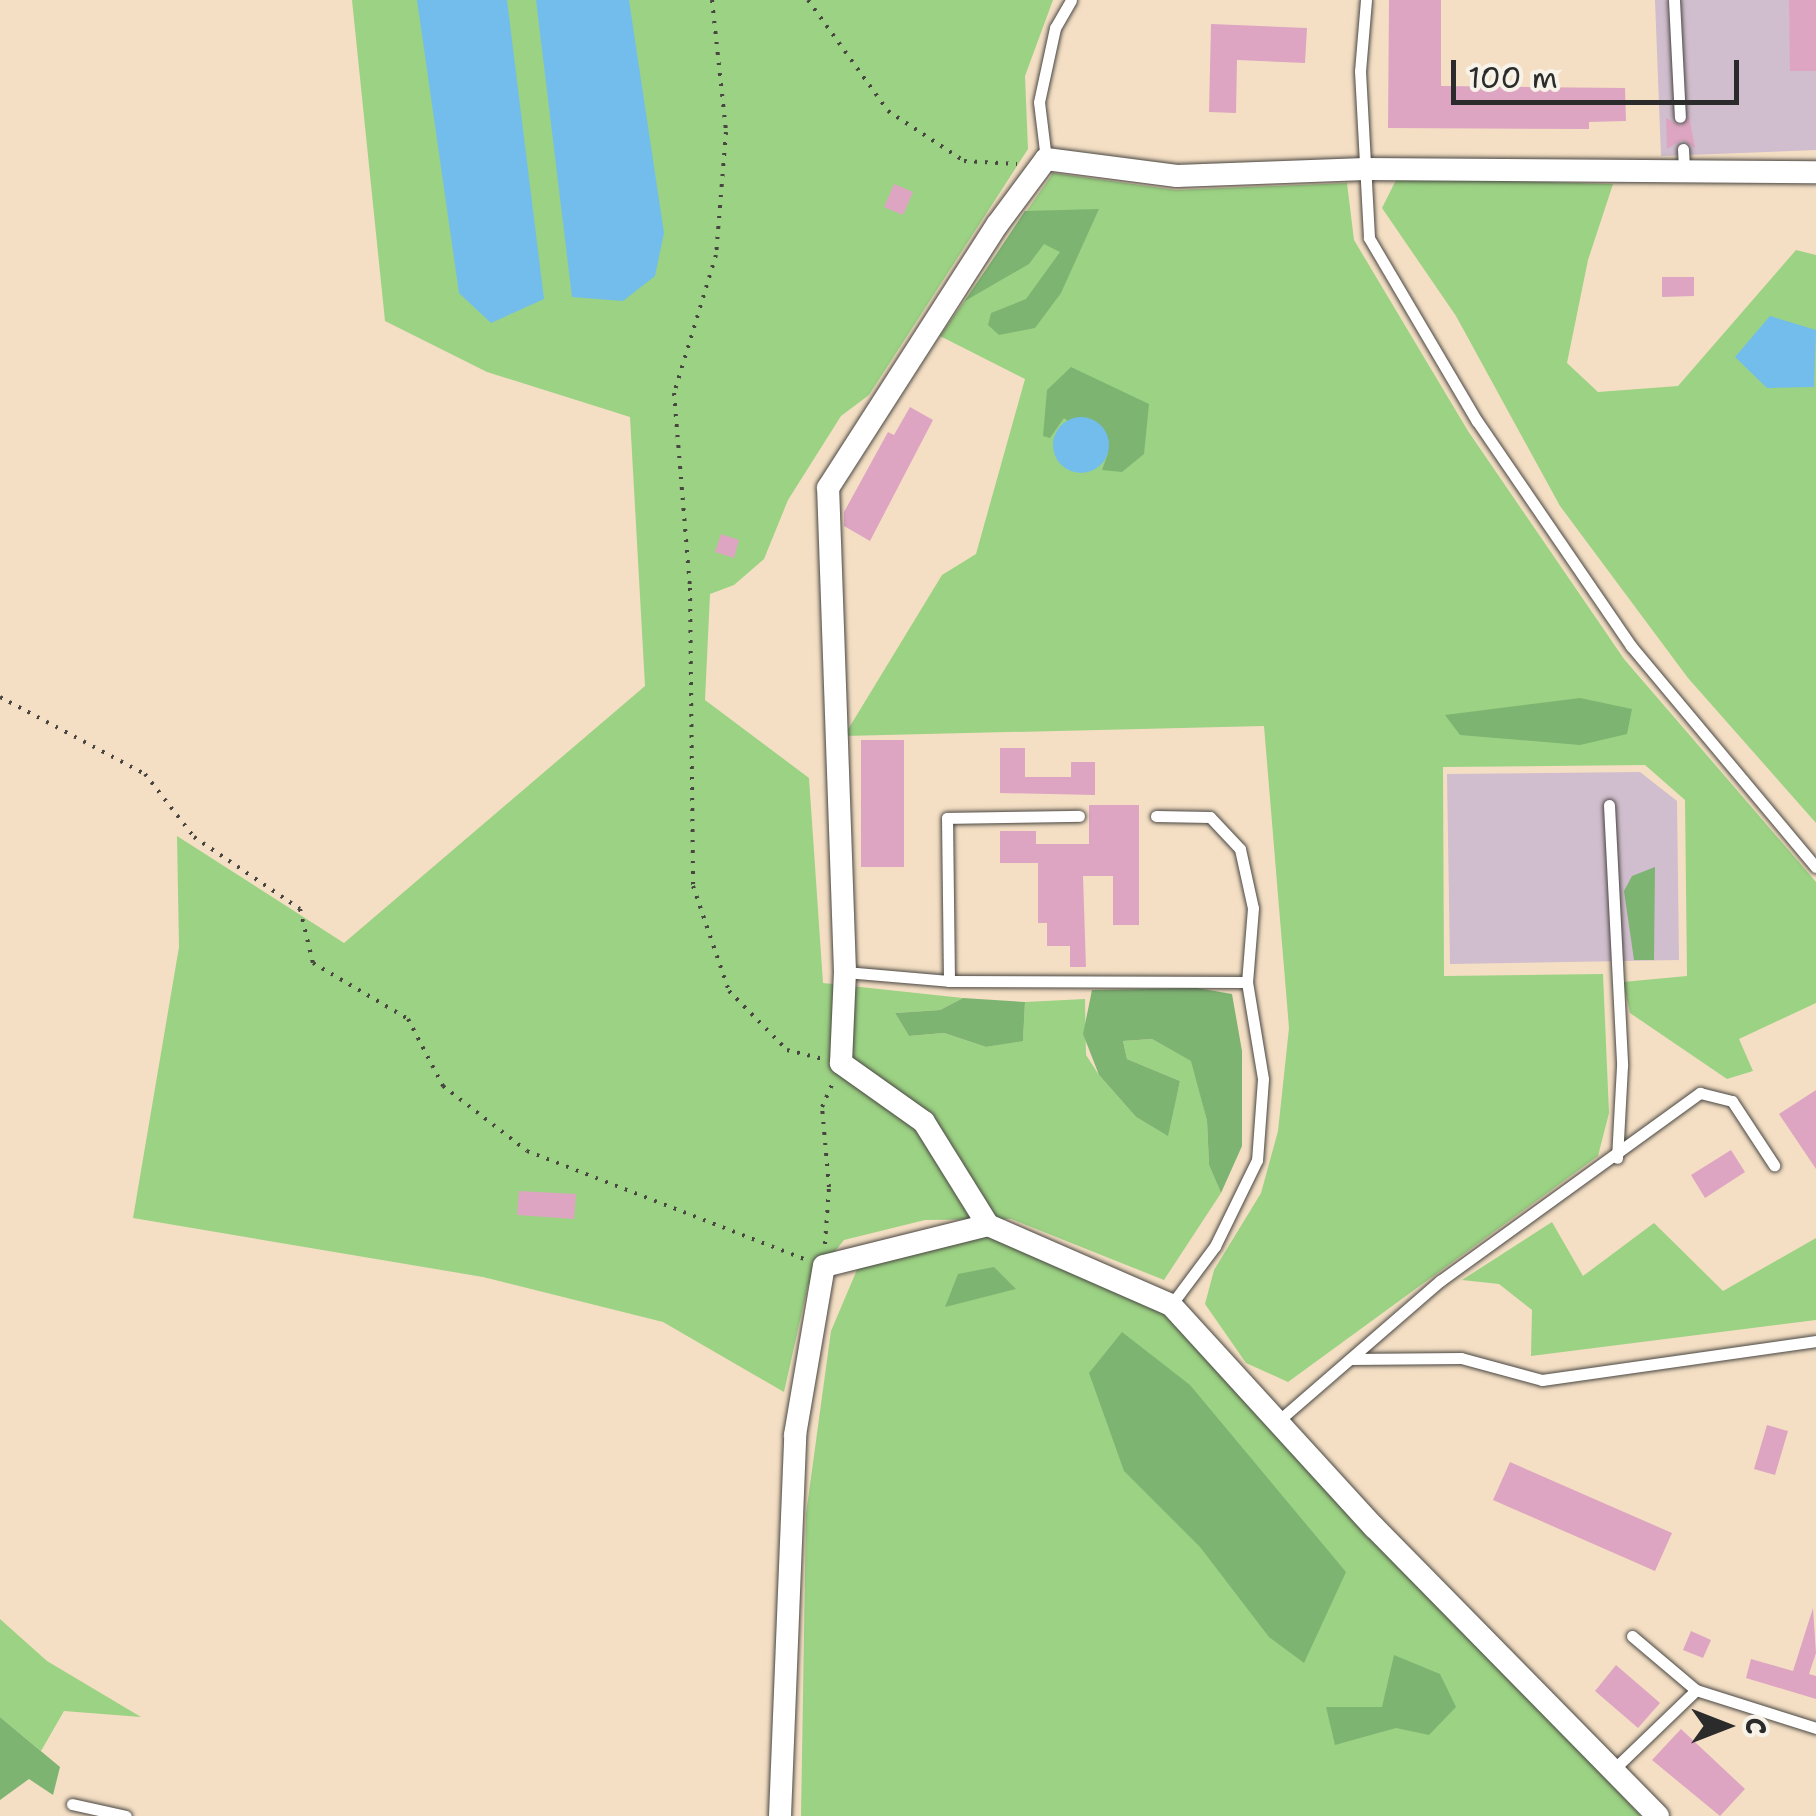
<!DOCTYPE html>
<meta charset="utf-8">
<style>
body{margin:0}
#map{position:relative;width:1816px;height:1816px;overflow:hidden;background:#f4dfc4;font-family:"Shantell Sans",sans-serif}
div>[style]{position:absolute}
.industrial>*{inset:0;background:#d0bdcd}
.green>*{inset:0;background:#9cd284}
.forest>*{inset:0;background:#7db472}
.water>*{inset:0;background:#73bdec}
.round{border-radius:50%}
.building>*{inset:0;background:#dda5c1}
.path>*{height:4px;margin-top:-2px;transform-origin:0;background:repeating-linear-gradient(90deg,#494642 0 2.5px,transparent 0 10.5px)}
.roads{filter:drop-shadow(0 0 2px #494642) drop-shadow(0 0 2px #494642)}
.lane>*{height:11px;margin:-5.5px;padding:0 5.5px;transform-origin:5.5px;border-radius:5.5px;background:#fff}
.street>*{height:22px;margin:-11px;padding:0 11px;transform-origin:11px;border-radius:11px;background:#fff}
span{translate:-50% -50%;white-space:nowrap;text-align:center;line-height:1.15;-webkit-text-stroke:8px #f7f3e8;paint-order:stroke}
.north{position:absolute;left:1676px;top:1676px;width:100px;height:100px;-webkit-text-stroke:8px #f7f3e8;paint-order:stroke;rotate:90deg;font-size:28px;font-weight:700;line-height:40px;text-align:center;color:#2b2b2b}
.north::after{content:'';display:block;margin:auto;width:35px;height:45px;background:#2b2b2b;clip-path:polygon(50% 0,100% 100%,50% 72%,0 100%)}
.scale{position:absolute;left:1451px;top:60px;width:288px;height:45px;box-sizing:border-box;border:5px solid #2b2b2b;border-top:0;padding-left:12px;font-size:30px;line-height:35px;white-space:nowrap;color:#2b2b2b;-webkit-text-stroke:8px #f7f3e8;paint-order:stroke}
</style>
<div id="map">
<div class="industrial">
<div style="clip-path:polygon(1655px 0,1816px 0,1816px 150px,1661px 156px)"></div>
<div style="clip-path:polygon(1640px 772px,1677px 801px,1679px 960px,1450px 964px,1447px 774px)"></div>
</div>
<div class="green">
<div style="clip-path:polygon(352px 0,1053px 0,1025px 76px,1028px 149px,869px 395px,841px 416px,788px 500px,764px 559px,734px 585px,710px 594px,705px 700px,809px 778px,823px 983px,963px 998px,940px 1010px,895px 1013px,909px 1036px,944px 1033px,986px 1047px,1023px 1040px,1025px 1002px,1085px 999px,1086px 1055px,1099px 1075px,1136px 1117px,1167px 1135px,1180px 1081px,1127px 1059px,1123px 1041px,1152px 1039px,1192px 1061px,1207px 1121px,1209px 1165px,1221px 1193px,1164px 1280px,1011px 1219px,925px 1220px,844px 1240px,808px 1285px,784px 1392px,663px 1322px,483px 1277px,133px 1218px,179px 947px,177px 836px,344px 943px,645px 686px,630px 417px,487px 372px,385px 321px)"></div>
<div style="clip-path:polygon(1053px 173px,1176px 190px,1347px 183px,1354px 240px,1468px 431px,1624px 659px,1816px 882px,1816px 1003px,1739px 1039px,1753px 1071px,1727px 1079px,1630px 1013px,1623px 982px,1687px 976px,1685px 800px,1645px 765px,1443px 767px,1444px 976px,1603px 974px,1609px 1113px,1598px 1156px,1288px 1382px,1246px 1363px,1205px 1304px,1214px 1270px,1261px 1193px,1278px 1131px,1289px 1028px,1264px 726px,844px 736px,942px 575px,976px 554px,1025px 379px,940px 336px)"></div>
<div style="clip-path:polygon(1397px 178px,1613px 184px,1588px 260px,1567px 363px,1598px 392px,1678px 386px,1796px 250px,1816px 255px,1816px 823px,1688px 678px,1560px 506px,1456px 316px,1382px 208px)"></div>
<div style="clip-path:polygon(1552px 1222px,1583px 1276px,1654px 1223px,1723px 1291px,1816px 1238px,1816px 1320px,1531px 1356px,1532px 1310px,1499px 1284px,1462px 1280px)"></div>
<div style="clip-path:polygon(988px 1235px,1165px 1312px,1641px 1816px,801px 1816px,806px 1514px,831px 1331px,859px 1265px)"></div>
<div style="clip-path:polygon(0 1619px,47px 1661px,141px 1717px,64px 1711px,41px 1751px,0 1717px)"></div>
</div>
<div class="forest">
<div style="clip-path:polygon(1099px 209px,1061px 293px,1035px 328px,999px 335px,988px 325px,991px 313px,1026px 299px,1060px 252px,1044px 244px,1029px 264px,965px 301px,1025px 211px)"></div>
<div style="clip-path:polygon(1071px 367px,1149px 404px,1144px 454px,1122px 472px,1102px 470px,1108px 453px,1064px 418px,1050px 438px,1043px 436px,1047px 390px)"></div>
<div style="clip-path:polygon(1580px 698px,1632px 709px,1627px 734px,1580px 745px,1460px 735px,1445px 715px)"></div>
<div style="clip-path:polygon(1655px 867px,1654px 960px,1634px 960px,1624px 891px,1632px 876px)"></div>
<div style="clip-path:polygon(1197px 988px,1232px 994px,1242px 1051px,1242px 1146px,1221px 1193px,1209px 1165px,1207px 1121px,1191px 1061px,1152px 1039px,1123px 1041px,1127px 1059px,1180px 1081px,1168px 1136px,1136px 1117px,1099px 1075px,1083px 1034px,1092px 990px)"></div>
<div style="clip-path:polygon(963px 998px,1025px 1002px,1023px 1041px,986px 1047px,944px 1033px,909px 1036px,895px 1013px,940px 1010px)"></div>
<div style="clip-path:polygon(994px 1267px,1016px 1289px,945px 1307px,958px 1274px)"></div>
<div style="clip-path:polygon(1122px 1332px,1190px 1385px,1346px 1572px,1304px 1663px,1269px 1637px,1200px 1547px,1124px 1471px,1089px 1373px)"></div>
<div style="clip-path:polygon(1394px 1655px,1440px 1674px,1456px 1707px,1429px 1735px,1396px 1728px,1335px 1745px,1326px 1707px,1382px 1707px)"></div>
<div style="clip-path:polygon(0 1717px,60px 1767px,53px 1795px,29px 1779px,0 1800px)"></div>
</div>
<div class="water">
<div style="clip-path:polygon(417px 0,507px 0,544px 299px,491px 323px,459px 293px)"></div>
<div style="clip-path:polygon(536px 0,629px 0,664px 233px,655px 276px,623px 301px,572px 297px)"></div>
<div style="clip-path:polygon(1770px 316px,1816px 330px,1814px 387px,1767px 388px,1735px 357px)"></div>
<div class="round" style="left:1053px;top:417px;width:56px;height:56px"></div>
</div>
<div class="building">
<div style="clip-path:polygon(1389px 0,1441px 0,1441px 86px,1625px 88px,1626px 121px,1589px 122px,1589px 129px,1388px 128px)"></div>
<div style="clip-path:polygon(1789px 0,1816px 0,1816px 71px,1790px 71px)"></div>
<div style="clip-path:polygon(1211px 24px,1307px 28px,1305px 63px,1237px 60px,1236px 113px,1209px 112px)"></div>
<div style="clip-path:polygon(1689px 116px,1695px 148px,1682px 140px,1667px 149px,1666px 118px,1681px 126px)"></div>
<div style="clip-path:polygon(894px 184px,913px 192px,903px 215px,884px 207px)"></div>
<div style="clip-path:polygon(1662px 277px,1694px 277px,1694px 296px,1662px 297px)"></div>
<div style="clip-path:polygon(910px 407px,933px 420px,870px 541px,844px 526px,844px 512px,888px 432px,894px 435px)"></div>
<div style="clip-path:polygon(721px 534px,739px 540px,734px 558px,715px 552px)"></div>
<div style="clip-path:polygon(861px 740px,904px 740px,904px 867px,861px 867px)"></div>
<div style="clip-path:polygon(1000px 748px,1025px 748px,1025px 777px,1071px 777px,1071px 762px,1095px 762px,1095px 795px,1000px 793px)"></div>
<div style="clip-path:polygon(1089px 805px,1139px 805px,1139px 925px,1113px 925px,1113px 876px,1083px 876px,1086px 967px,1070px 967px,1070px 946px,1047px 946px,1047px 923px,1038px 923px,1038px 863px,1000px 863px,1000px 831px,1036px 831px,1036px 844px,1089px 844px)"></div>
<div style="clip-path:polygon(1816px 1090px,1816px 1169px,1779px 1114px)"></div>
<div style="clip-path:polygon(1731px 1150px,1745px 1172px,1705px 1198px,1691px 1175px)"></div>
<div style="clip-path:polygon(519px 1191px,576px 1194px,574px 1219px,517px 1215px)"></div>
<div style="clip-path:polygon(1767px 1425px,1788px 1431px,1775px 1475px,1754px 1469px)"></div>
<div style="clip-path:polygon(1510px 1462px,1672px 1533px,1655px 1571px,1493px 1500px)"></div>
<div style="clip-path:polygon(1813px 1608px,1816px 1653px,1809px 1674px,1816px 1676px,1816px 1699px,1746px 1678px,1751px 1659px,1793px 1671px)"></div>
<div style="clip-path:polygon(1691px 1631px,1711px 1640px,1703px 1658px,1683px 1650px)"></div>
<div style="clip-path:polygon(1616px 1665px,1660px 1703px,1638px 1728px,1595px 1691px)"></div>
<div style="clip-path:polygon(1681px 1729px,1745px 1789px,1720px 1816px,1652px 1760px)"></div>
</div>
<div class="path">
<div style="left:712px;top:0;width:133px;rotate:83.9deg"></div>
<div style="left:726px;top:132px;width:123px;rotate:94.6deg"></div>
<div style="left:716px;top:255px;width:144px;rotate:106.9deg"></div>
<div style="left:674px;top:393px;width:196px;rotate:85.3deg"></div>
<div style="left:690px;top:588px;width:298px;rotate:89.4deg"></div>
<div style="left:693px;top:886px;width:111px;rotate:71.1deg"></div>
<div style="left:729px;top:991px;width:83px;rotate:45.5deg"></div>
<div style="left:787px;top:1050px;width:37px;rotate:14deg"></div>
<div style="left:808px;top:0;width:137px;rotate:54.2deg"></div>
<div style="left:888px;top:111px;width:91px;rotate:33.3deg"></div>
<div style="left:964px;top:161px;width:53px;rotate:3.2deg"></div>
<div style="left:0;top:697px;width:164px;rotate:28deg"></div>
<div style="left:145px;top:774px;width:80px;rotate:52.1deg"></div>
<div style="left:194px;top:837px;width:128px;rotate:34.2deg"></div>
<div style="left:300px;top:909px;width:56px;rotate:76.5deg"></div>
<div style="left:313px;top:963px;width:110px;rotate:30.5deg"></div>
<div style="left:408px;top:1019px;width:76px;rotate:62.4deg"></div>
<div style="left:443px;top:1086px;width:106px;rotate:37.7deg"></div>
<div style="left:527px;top:1151px;width:300px;rotate:21.3deg"></div>
<div style="left:825px;top:1244px;width:57px;rotate:-86deg"></div>
<div style="left:829px;top:1187px;width:80px;rotate:-95deg"></div>
<div style="left:822px;top:1107px;width:27px;rotate:-66deg"></div>
</div>
<div class="roads">
<div class="lane">
<div style="left:1366px;top:0;width:71px;rotate:94.8deg"></div>
<div style="left:1360px;top:71px;width:167px;rotate:86.9deg"></div>
<div style="left:1369px;top:238px;width:212px;rotate:59.5deg"></div>
<div style="left:1477px;top:421px;width:273px;rotate:55.6deg"></div>
<div style="left:1631px;top:646px;width:288px;rotate:50.1deg"></div>
<div style="left:1674px;top:0;width:117px;rotate:87.1deg"></div>
<div style="left:1683px;top:149px;width:22px;rotate:87deg"></div>
<div style="left:1046px;top:159px;width:57px;rotate:-97deg"></div>
<div style="left:1039px;top:102px;width:76px;rotate:-77.8deg"></div>
<div style="left:1055px;top:28px;width:32px;rotate:-60deg"></div>
<div style="left:1609px;top:805px;width:261px;rotate:87.1deg"></div>
<div style="left:1622px;top:1066px;width:92px;rotate:93.1deg"></div>
<div style="left:1156px;top:816px;width:54px;rotate:1.1deg"></div>
<div style="left:1210px;top:817px;width:44px;rotate:46.8deg"></div>
<div style="left:1240px;top:849px;width:60px;rotate:77.6deg"></div>
<div style="left:1253px;top:908px;width:74px;rotate:94.6deg"></div>
<div style="left:1247px;top:982px;width:98px;rotate:80.6deg"></div>
<div style="left:1263px;top:1079px;width:81px;rotate:94.2deg"></div>
<div style="left:1257px;top:1160px;width:96px;rotate:116deg"></div>
<div style="left:1215px;top:1246px;width:74px;rotate:126.7deg"></div>
<div style="left:845px;top:972px;width:104px;rotate:4.9deg"></div>
<div style="left:949px;top:981px;width:298px;rotate:0.2deg"></div>
<div style="left:949px;top:981px;width:163px;rotate:-90.7deg"></div>
<div style="left:947px;top:818px;width:132px;rotate:-0.9deg"></div>
<div style="left:1350px;top:1359px;width:111px;rotate:-0.5deg"></div>
<div style="left:1461px;top:1358px;width:84px;rotate:15.2deg"></div>
<div style="left:1542px;top:1380px;width:277px;rotate:-8.1deg"></div>
<div style="left:1277px;top:1422px;width:216px;rotate:-40.9deg"></div>
<div style="left:1440px;top:1281px;width:321px;rotate:-35.9deg"></div>
<div style="left:1700px;top:1093px;width:33px;rotate:14deg"></div>
<div style="left:1732px;top:1101px;width:77px;rotate:56.7deg"></div>
<div style="left:1632px;top:1636px;width:84px;rotate:40.2deg"></div>
<div style="left:1696px;top:1690px;width:126px;rotate:17.6deg"></div>
<div style="left:1614px;top:1769px;width:114px;rotate:-43.9deg"></div>
<div style="left:72px;top:1804px;width:55px;rotate:12.5deg"></div>
</div>
<div class="street">
<div style="left:988px;top:1225px;width:121px;rotate:-121.9deg"></div>
<div style="left:924px;top:1122px;width:102px;rotate:-144.6deg"></div>
<div style="left:841px;top:1063px;width:91px;rotate:-87.5deg"></div>
<div style="left:845px;top:972px;width:484px;rotate:-92deg"></div>
<div style="left:828px;top:488px;width:313px;rotate:-57.3deg"></div>
<div style="left:997px;top:225px;width:82px;rotate:-53.4deg"></div>
<div style="left:1046px;top:159px;width:132px;rotate:7.4deg"></div>
<div style="left:1177px;top:176px;width:188px;rotate:-2.1deg"></div>
<div style="left:1365px;top:169px;width:451px;rotate:0.4deg"></div>
<div style="left:780px;top:1816px;width:381px;rotate:-87.7deg"></div>
<div style="left:795px;top:1435px;width:171px;rotate:-80.3deg"></div>
<div style="left:824px;top:1266px;width:169px;rotate:-14deg"></div>
<div style="left:988px;top:1225px;width:200px;rotate:23.6deg"></div>
<div style="left:1171px;top:1305px;width:301px;rotate:47.6deg"></div>
<div style="left:1374px;top:1527px;width:405px;rotate:45.5deg"></div>
</div>
</div>
<div class="north">С</div>
<div class="scale">100 m</div>
</div>
